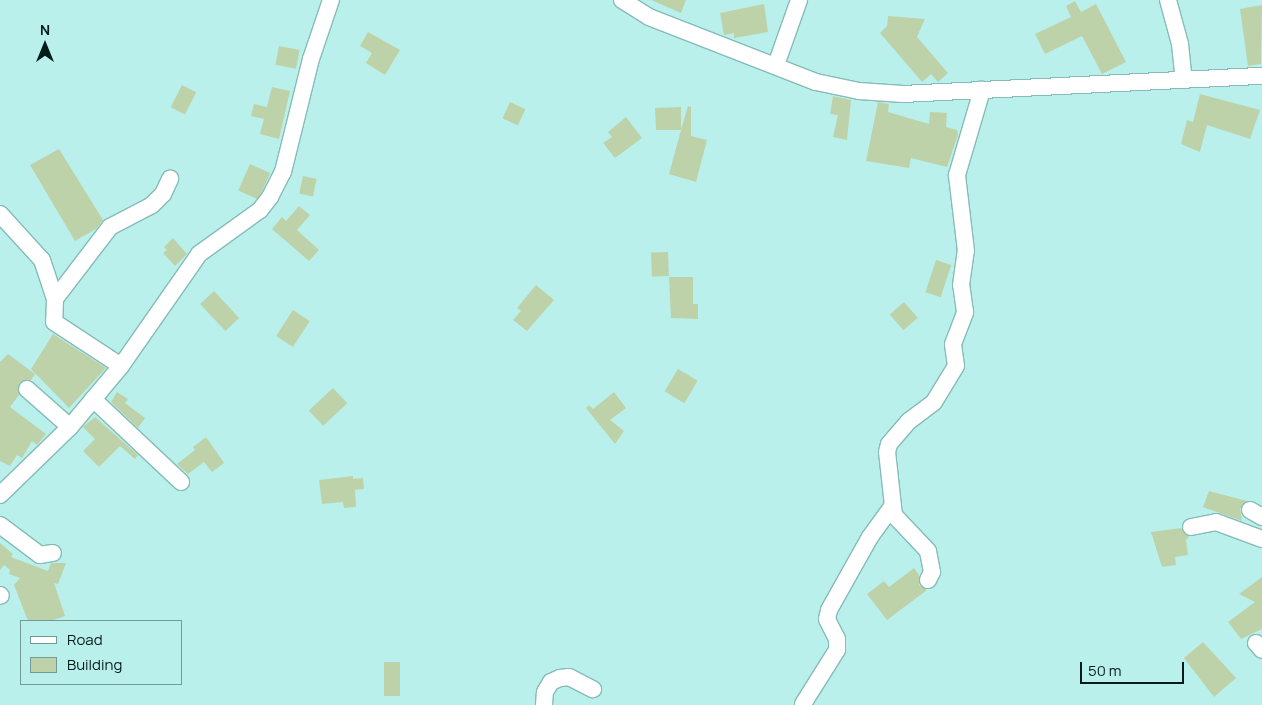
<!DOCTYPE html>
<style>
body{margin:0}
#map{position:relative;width:1262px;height:705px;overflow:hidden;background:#b9f0eb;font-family:Manrope,sans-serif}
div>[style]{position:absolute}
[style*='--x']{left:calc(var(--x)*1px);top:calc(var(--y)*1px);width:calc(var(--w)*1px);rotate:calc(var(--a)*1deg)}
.building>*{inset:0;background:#bed2aa;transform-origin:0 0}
.roads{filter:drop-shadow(1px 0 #85bcb7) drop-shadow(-1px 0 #85bcb7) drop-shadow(0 1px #85bcb7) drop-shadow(0 -1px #85bcb7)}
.minor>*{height:16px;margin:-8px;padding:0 8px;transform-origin:8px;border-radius:8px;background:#fff}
span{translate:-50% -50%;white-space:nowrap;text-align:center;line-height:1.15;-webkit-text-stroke:4px #b9f0eb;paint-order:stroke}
.legend{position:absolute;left:20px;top:620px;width:162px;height:65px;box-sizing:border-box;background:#b9f0eb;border:1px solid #719b97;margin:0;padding:6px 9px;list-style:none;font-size:15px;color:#051b19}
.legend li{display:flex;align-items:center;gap:10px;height:25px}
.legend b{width:25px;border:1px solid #719b97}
.north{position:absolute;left:20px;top:20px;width:50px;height:50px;-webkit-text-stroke:4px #b9f0eb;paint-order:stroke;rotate:0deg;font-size:14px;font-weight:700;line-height:20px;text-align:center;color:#051b19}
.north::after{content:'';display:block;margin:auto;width:18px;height:22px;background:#051b19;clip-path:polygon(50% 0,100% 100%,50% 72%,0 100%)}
.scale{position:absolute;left:1080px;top:662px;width:104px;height:22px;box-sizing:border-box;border:2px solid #051b19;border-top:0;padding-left:6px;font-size:15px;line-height:18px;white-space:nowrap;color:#051b19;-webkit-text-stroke:4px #b9f0eb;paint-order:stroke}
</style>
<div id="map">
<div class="building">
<div style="clip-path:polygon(651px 0,686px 0,681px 13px)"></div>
<div style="clip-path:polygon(1075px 1px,1081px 12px,1096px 4px,1126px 62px,1102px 74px,1082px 36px,1045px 54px,1035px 34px,1071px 17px,1066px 6px)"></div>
<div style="clip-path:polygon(764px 4px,768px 32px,734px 38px,734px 33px,724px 35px,720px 13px)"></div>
<div style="clip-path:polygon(1262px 5px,1261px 64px,1248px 66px,1240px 9px)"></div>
<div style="clip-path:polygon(888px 16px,925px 19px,917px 37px,948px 73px,938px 82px,931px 74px,922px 82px,880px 33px,887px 26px)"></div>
<div style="clip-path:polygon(368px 32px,400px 50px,385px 75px,366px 63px,372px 53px,360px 46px)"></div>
<div style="left:279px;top:46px;width:21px;height:19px;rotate:11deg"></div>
<div style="left:182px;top:85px;width:16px;height:25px;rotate:27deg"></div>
<div style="clip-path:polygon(272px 87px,290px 91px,279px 139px,260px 134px,264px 119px,251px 116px,254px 104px,267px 107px)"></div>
<div style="clip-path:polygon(1200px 94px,1260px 110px,1250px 139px,1207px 125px,1200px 152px,1181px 144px,1187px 120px,1193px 122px)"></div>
<div style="clip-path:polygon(833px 96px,851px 100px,847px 140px,833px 137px,838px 115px,830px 114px)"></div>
<div style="left:510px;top:102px;width:17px;height:18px;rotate:25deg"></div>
<div style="clip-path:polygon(878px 102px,889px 104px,888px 112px,929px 124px,930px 112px,947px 113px,946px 127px,957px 130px,958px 135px,947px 167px,911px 158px,909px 168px,866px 161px)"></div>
<div style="clip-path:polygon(688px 106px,691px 107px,691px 136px,707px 140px,696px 182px,669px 174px,681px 130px,656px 130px,655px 108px,681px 107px,681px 130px)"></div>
<div style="clip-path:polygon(626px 117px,642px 138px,615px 158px,603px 143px,612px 137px,608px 132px)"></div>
<div style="clip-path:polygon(59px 149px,103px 220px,96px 229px,75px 241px,30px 165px)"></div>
<div style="left:250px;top:164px;width:22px;height:29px;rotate:24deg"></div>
<div style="left:303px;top:176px;width:14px;height:18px;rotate:12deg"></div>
<div style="clip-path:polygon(299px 206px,310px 215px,297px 230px,319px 250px,309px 261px,272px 229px,282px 217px,286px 221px)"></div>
<div style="clip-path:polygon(173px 238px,187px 254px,175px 266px,163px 253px,167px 250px,164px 247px)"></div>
<div style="left:668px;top:252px;width:24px;height:17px;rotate:88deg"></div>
<div style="left:936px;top:260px;width:16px;height:34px;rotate:18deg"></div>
<div style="clip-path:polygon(669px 277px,693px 277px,693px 304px,698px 304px,698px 319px,671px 318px)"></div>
<div style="clip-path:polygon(536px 285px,554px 300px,527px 331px,513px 320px,521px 311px,517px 308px)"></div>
<div style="left:214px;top:291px;width:37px;height:19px;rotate:47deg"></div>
<div style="left:904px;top:302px;width:21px;height:19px;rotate:49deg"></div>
<div style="left:293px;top:310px;width:20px;height:31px;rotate:33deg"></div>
<div style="clip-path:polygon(53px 334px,106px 368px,69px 408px,31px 369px)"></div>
<div style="clip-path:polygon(8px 354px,35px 374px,31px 380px,19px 383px,19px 395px,10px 407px,46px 434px,37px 445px,32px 441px,22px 458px,17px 455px,10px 466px,0 461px,0 362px)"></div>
<div style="left:678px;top:369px;width:23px;height:26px;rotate:31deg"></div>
<div style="left:333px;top:388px;width:21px;height:33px;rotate:47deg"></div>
<div style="clip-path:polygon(117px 392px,128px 399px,125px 403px,145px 418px,138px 428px,111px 402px)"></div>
<div style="clip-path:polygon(614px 392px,626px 408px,610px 420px,624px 431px,615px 444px,586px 408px,589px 405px,593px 409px)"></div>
<div style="clip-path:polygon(95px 417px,138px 455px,135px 459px,120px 446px,99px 467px,83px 451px,95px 439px,83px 427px)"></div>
<div style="clip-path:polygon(206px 437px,224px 463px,212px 472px,204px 462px,188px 474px,177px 464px,195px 450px,193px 447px)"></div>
<div style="clip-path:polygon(353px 476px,353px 479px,363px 478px,364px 489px,355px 490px,356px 507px,344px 508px,343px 502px,322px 504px,319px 480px)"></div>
<div style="clip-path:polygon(1209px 491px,1247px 501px,1240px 509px,1242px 521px,1203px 507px)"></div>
<div style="clip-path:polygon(1181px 528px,1189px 537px,1186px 540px,1188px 555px,1175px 557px,1176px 565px,1162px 567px,1151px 532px)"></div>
<div style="clip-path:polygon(0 543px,13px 554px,11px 557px,48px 571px,51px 563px,66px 563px,58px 584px,54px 583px,65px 616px,51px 621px,28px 621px,14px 585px,20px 578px,9px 574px,10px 570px,4px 565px,0 570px)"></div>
<div style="clip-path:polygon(914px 568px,919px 575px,919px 585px,927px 590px,887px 620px,867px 594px,884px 581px,889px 587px)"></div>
<div style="clip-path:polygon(1262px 577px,1262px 629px,1241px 639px,1228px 622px,1255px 602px,1239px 594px)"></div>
<div style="clip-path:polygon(1203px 642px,1236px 678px,1214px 697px,1184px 658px)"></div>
<div style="left:384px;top:662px;width:16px;height:34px"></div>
</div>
<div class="roads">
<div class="minor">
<div style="--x:622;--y:0;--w:32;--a:32"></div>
<div style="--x:649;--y:17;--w:179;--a:21.3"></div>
<div style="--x:816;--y:82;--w:44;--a:11.8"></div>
<div style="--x:859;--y:91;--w:44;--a:3.9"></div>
<div style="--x:903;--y:94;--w:359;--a:-2.9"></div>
<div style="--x:1168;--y:0;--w:46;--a:74.7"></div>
<div style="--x:1180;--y:44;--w:36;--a:84"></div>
<div style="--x:776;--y:65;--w:69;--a:-70.5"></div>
<div style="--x:0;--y:214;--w:62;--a:47.6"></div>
<div style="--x:42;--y:260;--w:41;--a:71.6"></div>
<div style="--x:55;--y:299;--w:23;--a:92"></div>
<div style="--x:54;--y:322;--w:80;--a:33.3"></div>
<div style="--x:55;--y:299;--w:91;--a:-52.6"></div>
<div style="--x:110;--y:227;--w:47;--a:-27.6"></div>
<div style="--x:152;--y:205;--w:16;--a:-45"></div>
<div style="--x:163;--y:194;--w:17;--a:-65"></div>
<div style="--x:27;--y:389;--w:57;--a:41.5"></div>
<div style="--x:93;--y:399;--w:121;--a:43.3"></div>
<div style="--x:0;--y:495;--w:98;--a:-44.2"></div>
<div style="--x:70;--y:427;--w:80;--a:-50.1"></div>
<div style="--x:121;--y:366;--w:136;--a:-55.1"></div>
<div style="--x:199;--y:254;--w:75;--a:-35.8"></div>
<div style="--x:260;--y:210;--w:16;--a:-52"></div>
<div style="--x:270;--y:197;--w:28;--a:-63"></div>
<div style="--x:283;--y:172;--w:116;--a:-76.1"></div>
<div style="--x:311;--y:59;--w:62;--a:-71.3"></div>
<div style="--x:1250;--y:510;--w:14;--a:30"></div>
<div style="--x:0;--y:525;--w:50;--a:36.9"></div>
<div style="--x:40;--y:555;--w:13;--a:-9"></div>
<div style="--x:1191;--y:527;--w:25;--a:-11"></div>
<div style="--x:1216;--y:522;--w:49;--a:20.3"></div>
<div style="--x:928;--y:580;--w:9;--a:-63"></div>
<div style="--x:932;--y:572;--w:21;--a:-101"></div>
<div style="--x:928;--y:551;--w:50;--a:-133.4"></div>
<div style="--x:894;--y:515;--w:63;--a:-96.3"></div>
<div style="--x:887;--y:452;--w:8;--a:-76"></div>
<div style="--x:889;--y:444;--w:30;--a:-49"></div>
<div style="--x:909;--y:421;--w:31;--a:-37"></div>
<div style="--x:934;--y:402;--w:42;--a:-58.6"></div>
<div style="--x:956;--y:366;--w:22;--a:-98"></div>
<div style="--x:953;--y:344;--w:34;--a:-69"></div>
<div style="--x:965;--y:312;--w:27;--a:-98"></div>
<div style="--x:961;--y:285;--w:34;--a:-82"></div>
<div style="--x:966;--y:251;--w:77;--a:-96.8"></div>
<div style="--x:957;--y:175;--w:89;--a:-73.6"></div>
<div style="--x:0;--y:595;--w:1;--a:45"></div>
<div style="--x:1256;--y:643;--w:9;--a:49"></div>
<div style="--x:803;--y:704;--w:64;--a:-57.8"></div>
<div style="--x:837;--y:650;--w:11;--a:-90"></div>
<div style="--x:837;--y:639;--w:22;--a:-117"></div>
<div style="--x:827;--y:619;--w:9;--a:-77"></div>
<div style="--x:829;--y:610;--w:84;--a:-60.7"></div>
<div style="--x:870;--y:537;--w:37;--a:-54"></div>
<div style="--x:544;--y:705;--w:13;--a:-86"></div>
<div style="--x:545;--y:692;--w:12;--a:-59"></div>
<div style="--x:551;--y:682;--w:10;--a:-24"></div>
<div style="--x:560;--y:678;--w:9;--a:-6"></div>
<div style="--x:569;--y:677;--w:27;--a:27"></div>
</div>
</div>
<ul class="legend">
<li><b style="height:6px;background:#fff"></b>Road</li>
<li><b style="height:14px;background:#bed2aa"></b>Building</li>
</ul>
<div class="north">N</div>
<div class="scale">50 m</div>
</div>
